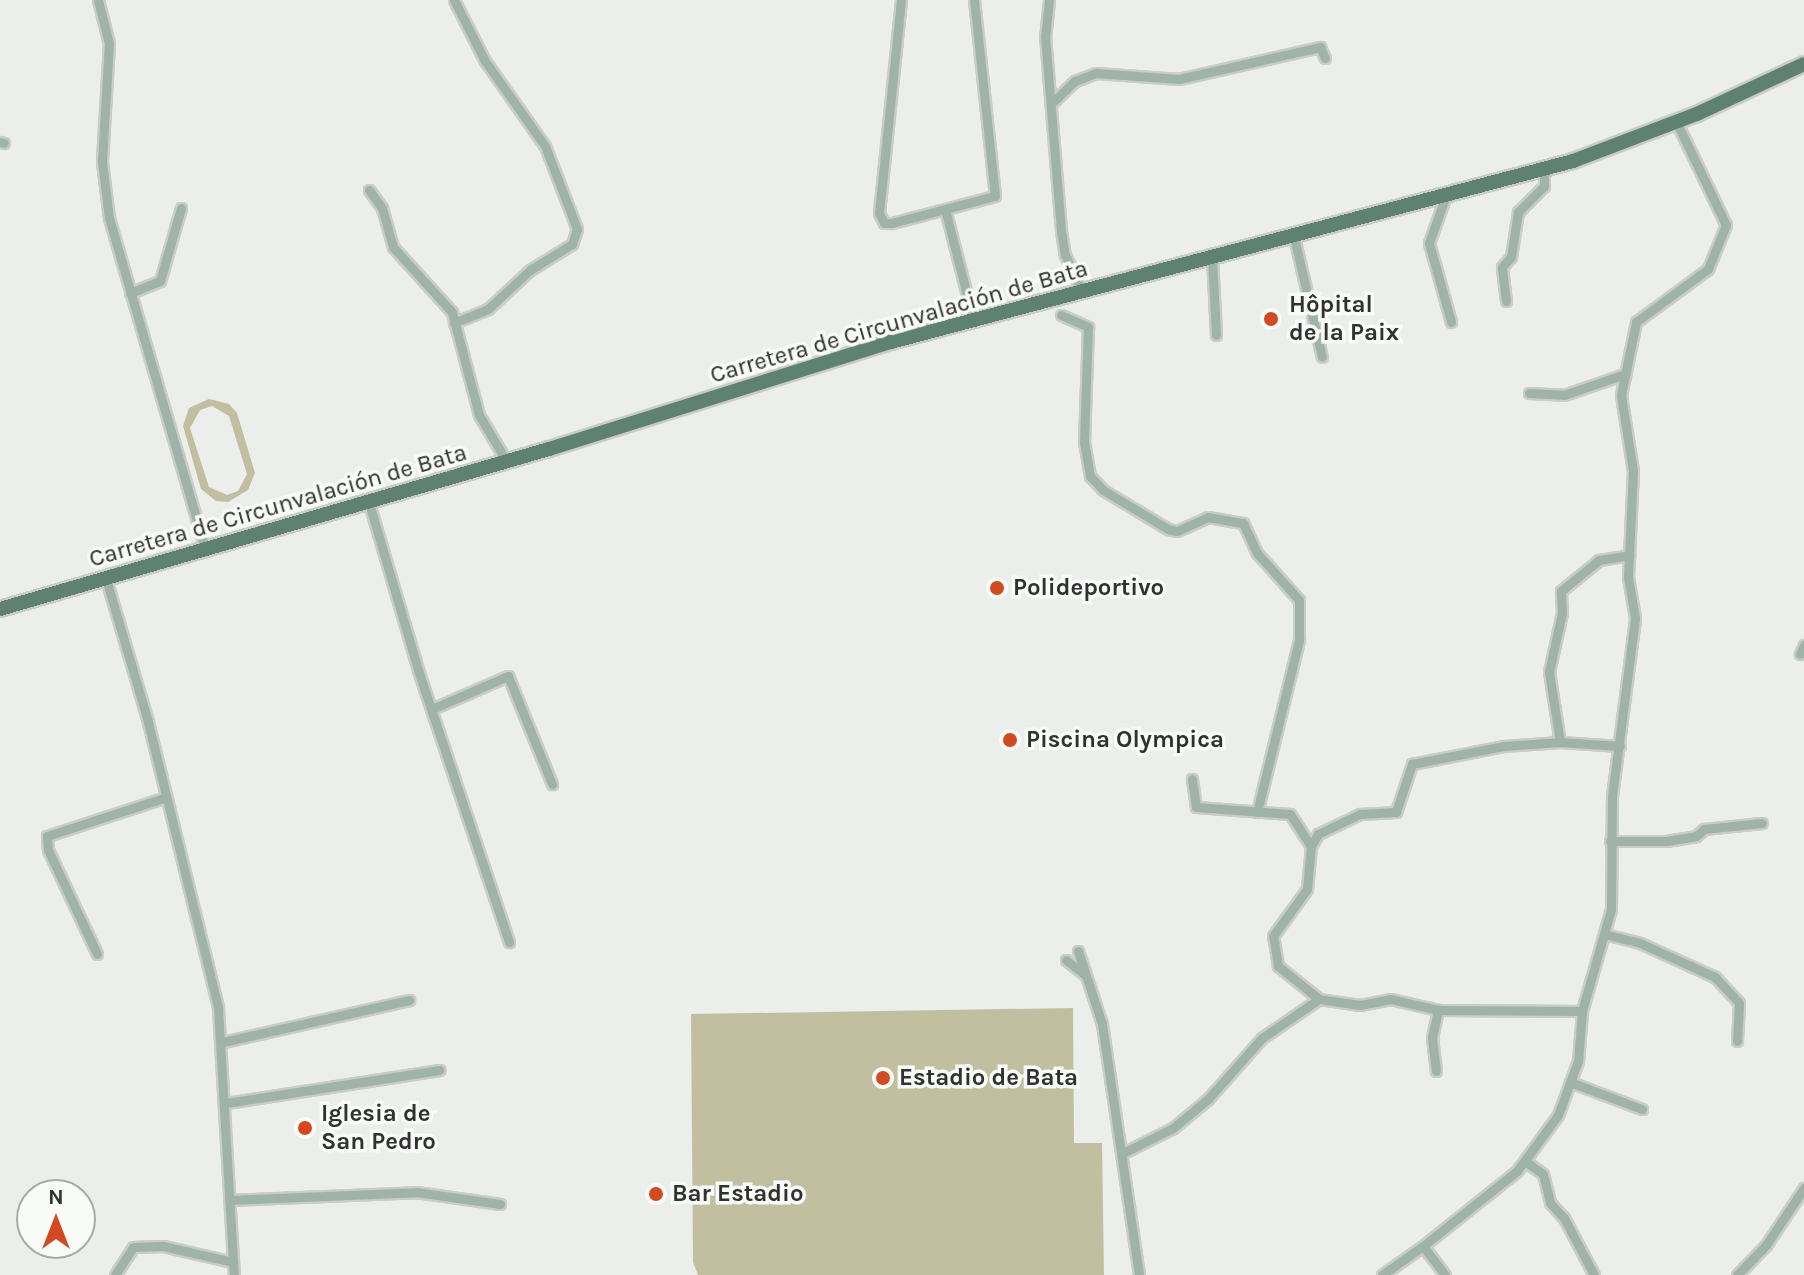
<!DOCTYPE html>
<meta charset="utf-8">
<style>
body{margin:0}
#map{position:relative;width:1804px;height:1275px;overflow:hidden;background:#ebeeeb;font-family:Karla,sans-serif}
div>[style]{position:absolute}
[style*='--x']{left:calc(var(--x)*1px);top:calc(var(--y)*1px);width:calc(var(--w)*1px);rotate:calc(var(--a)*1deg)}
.green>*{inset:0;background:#c2bfa1}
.roads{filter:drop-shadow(2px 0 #c9ccc9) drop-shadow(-2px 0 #c9ccc9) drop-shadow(0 2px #c9ccc9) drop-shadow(0 -2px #c9ccc9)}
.street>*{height:9px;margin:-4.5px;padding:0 4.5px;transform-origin:4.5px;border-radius:4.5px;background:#9fb3ab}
.primary>*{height:14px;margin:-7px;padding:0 7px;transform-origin:7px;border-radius:7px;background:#5e8173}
.dots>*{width:22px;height:22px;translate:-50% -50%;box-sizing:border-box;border:4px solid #f8fbf8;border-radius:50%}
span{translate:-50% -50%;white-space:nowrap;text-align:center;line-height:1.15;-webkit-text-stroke:7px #f8fbf8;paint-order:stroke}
.poi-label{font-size:24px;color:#303130;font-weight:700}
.left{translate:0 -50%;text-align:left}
.street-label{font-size:24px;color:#303130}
.north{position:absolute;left:16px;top:1179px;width:80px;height:80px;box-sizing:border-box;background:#f8fbf8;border:2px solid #a8aaa8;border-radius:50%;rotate:0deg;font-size:22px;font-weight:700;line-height:32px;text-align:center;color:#303130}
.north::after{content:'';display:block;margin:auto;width:28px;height:36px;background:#d34a21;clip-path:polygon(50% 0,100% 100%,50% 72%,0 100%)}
</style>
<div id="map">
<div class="green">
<div style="clip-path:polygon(evenodd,209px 399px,229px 404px,237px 413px,255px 473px,248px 490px,228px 502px,216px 501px,201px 489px,183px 426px,189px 408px,209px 399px,212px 406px,229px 416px,247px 474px,238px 491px,227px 495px,209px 487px,190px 428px,200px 410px,212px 406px)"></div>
<div style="clip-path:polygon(1073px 1008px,1074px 1143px,1102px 1143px,1104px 1275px,698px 1275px,693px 1262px,691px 1014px)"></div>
</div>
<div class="roads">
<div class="street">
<div style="--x:98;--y:0;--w:44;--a:75.7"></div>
<div style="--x:109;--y:43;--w:119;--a:93.4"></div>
<div style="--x:102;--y:162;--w:56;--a:82.9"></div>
<div style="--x:109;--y:218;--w:347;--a:73.8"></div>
<div style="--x:454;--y:0;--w:68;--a:63.1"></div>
<div style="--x:485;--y:61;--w:104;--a:54.8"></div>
<div style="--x:545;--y:146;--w:89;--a:68.9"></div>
<div style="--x:577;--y:229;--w:16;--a:108"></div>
<div style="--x:572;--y:244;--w:49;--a:148.2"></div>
<div style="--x:530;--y:270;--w:57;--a:137.1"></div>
<div style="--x:488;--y:309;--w:37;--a:158"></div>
<div style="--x:901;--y:0;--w:214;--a:95.9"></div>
<div style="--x:879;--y:213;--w:11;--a:63"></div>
<div style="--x:884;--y:223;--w:8;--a:0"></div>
<div style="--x:892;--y:223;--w:106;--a:-14.7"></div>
<div style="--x:995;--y:196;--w:197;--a:-96.1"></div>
<div style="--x:1049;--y:0;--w:36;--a:96"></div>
<div style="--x:1045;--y:36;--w:196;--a:85.3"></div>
<div style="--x:1061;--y:231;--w:24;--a:81"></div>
<div style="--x:1065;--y:255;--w:42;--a:64.7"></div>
<div style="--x:1054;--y:101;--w:29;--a:-44"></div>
<div style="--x:1075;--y:81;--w:22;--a:-21"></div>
<div style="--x:1096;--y:73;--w:83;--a:4.1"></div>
<div style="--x:1179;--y:79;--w:145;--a:-12.8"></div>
<div style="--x:1320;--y:47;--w:12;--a:66"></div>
<div style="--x:0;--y:142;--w:4;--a:14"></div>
<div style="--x:369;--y:190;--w:22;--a:54"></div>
<div style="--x:382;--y:208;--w:41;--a:74.2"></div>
<div style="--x:393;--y:247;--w:88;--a:47.8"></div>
<div style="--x:452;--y:312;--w:106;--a:75.3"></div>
<div style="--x:479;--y:415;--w:55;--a:59.2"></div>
<div style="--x:1445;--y:198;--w:48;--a:109.6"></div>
<div style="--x:1429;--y:243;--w:82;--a:74.4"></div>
<div style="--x:946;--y:213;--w:109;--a:75.7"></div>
<div style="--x:1294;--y:237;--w:123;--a:76.9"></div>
<div style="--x:1212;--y:258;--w:77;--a:87"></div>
<div style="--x:130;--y:293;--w:32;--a:-22"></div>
<div style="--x:160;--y:281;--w:76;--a:-74"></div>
<div style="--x:1506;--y:301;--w:34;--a:-97"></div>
<div style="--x:1502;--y:267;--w:13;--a:-48"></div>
<div style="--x:1511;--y:257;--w:46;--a:-81.2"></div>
<div style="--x:1518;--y:212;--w:37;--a:-45"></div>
<div style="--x:1544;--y:186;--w:16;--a:-90"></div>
<div style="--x:1061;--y:315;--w:30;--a:24"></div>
<div style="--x:1088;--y:327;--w:115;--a:92"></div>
<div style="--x:1084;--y:442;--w:35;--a:80"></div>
<div style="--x:1090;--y:476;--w:19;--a:47"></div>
<div style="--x:1103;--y:490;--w:76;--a:31"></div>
<div style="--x:1168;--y:529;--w:9;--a:13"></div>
<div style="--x:1177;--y:531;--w:34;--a:-24"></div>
<div style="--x:1208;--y:517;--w:36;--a:10"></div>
<div style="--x:1243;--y:523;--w:33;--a:65"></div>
<div style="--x:1257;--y:553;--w:63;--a:48.2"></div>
<div style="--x:1299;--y:600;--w:40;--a:90"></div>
<div style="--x:1299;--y:640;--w:177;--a:103.7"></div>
<div style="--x:1529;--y:393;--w:35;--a:3"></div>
<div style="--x:1564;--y:395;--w:65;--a:-19"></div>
<div style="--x:369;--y:503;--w:174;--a:73.6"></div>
<div style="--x:418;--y:670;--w:287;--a:71.5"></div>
<div style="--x:106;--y:579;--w:149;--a:73.6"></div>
<div style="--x:148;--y:722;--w:294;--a:76.2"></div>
<div style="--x:218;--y:1008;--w:267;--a:86.6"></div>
<div style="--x:1800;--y:654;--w:10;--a:-66"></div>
<div style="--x:432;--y:709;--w:83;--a:-23.5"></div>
<div style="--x:508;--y:676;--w:117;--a:67.8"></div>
<div style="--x:1560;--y:742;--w:71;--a:-98.9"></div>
<div style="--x:1549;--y:672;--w:60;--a:-77.6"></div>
<div style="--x:1562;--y:613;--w:22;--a:-93"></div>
<div style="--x:1561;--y:591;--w:49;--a:-39.2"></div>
<div style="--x:1599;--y:560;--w:31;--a:-9"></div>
<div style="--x:1192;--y:779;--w:28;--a:82"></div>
<div style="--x:1196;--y:807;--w:94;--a:4.3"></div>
<div style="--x:1290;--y:814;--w:38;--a:57"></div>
<div style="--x:1610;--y:841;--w:56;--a:0"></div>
<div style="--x:1666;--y:841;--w:30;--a:-9"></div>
<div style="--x:1696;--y:836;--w:11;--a:-41"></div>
<div style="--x:1704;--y:829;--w:58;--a:-5.9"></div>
<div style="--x:1604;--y:934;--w:37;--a:14"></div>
<div style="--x:1640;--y:943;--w:82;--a:24.4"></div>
<div style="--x:1715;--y:977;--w:35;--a:47"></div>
<div style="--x:1739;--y:1003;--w:38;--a:93"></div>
<div style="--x:1078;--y:951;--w:77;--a:71.8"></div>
<div style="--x:1102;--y:1024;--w:254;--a:81.6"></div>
<div style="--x:97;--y:954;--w:115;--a:-115.2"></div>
<div style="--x:48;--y:850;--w:14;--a:-94"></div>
<div style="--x:47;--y:836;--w:125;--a:-18.1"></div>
<div style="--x:1066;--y:960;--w:24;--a:38"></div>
<div style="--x:1582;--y:1011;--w:144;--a:-179.6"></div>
<div style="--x:1438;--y:1010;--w:48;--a:-166.8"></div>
<div style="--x:1391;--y:999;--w:32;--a:169"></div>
<div style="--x:1360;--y:1005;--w:41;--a:-171.7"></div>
<div style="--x:1319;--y:999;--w:53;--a:-141.2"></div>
<div style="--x:1278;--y:966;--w:30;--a:-99"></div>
<div style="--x:1273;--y:936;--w:58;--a:-54.1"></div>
<div style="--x:1307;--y:889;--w:43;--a:-84.7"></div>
<div style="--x:1311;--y:846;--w:14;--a:-60"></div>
<div style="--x:1318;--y:834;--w:47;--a:-25.5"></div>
<div style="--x:1360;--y:814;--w:36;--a:-3"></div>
<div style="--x:1396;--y:812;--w:51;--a:-71.6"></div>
<div style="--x:1412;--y:764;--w:94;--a:-11.1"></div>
<div style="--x:1504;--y:746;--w:56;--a:-4.1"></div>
<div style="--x:1560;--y:742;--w:60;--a:3.8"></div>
<div style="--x:223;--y:1042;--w:191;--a:-12.7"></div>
<div style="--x:1436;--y:1071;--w:33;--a:-97"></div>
<div style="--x:1432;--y:1038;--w:29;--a:-78"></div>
<div style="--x:1570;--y:1082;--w:77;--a:20.6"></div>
<div style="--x:226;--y:1103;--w:216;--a:-8.8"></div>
<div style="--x:1123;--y:1153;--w:56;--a:-26.6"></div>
<div style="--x:1173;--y:1128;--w:45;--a:-39.6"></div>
<div style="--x:1208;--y:1099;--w:81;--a:-48.5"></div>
<div style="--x:1262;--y:1038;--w:69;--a:-34.4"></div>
<div style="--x:1525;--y:1161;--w:22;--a:36"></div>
<div style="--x:1543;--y:1174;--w:30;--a:76"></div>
<div style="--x:1550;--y:1203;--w:21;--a:47"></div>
<div style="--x:1564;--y:1218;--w:64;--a:62.2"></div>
<div style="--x:229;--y:1200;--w:187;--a:-2.4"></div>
<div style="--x:416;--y:1192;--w:85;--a:8.1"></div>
<div style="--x:115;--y:1275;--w:33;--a:-57"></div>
<div style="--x:133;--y:1247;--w:30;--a:-2"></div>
<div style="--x:163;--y:1246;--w:72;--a:12.9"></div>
<div style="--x:1382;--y:1275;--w:50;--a:-35.3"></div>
<div style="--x:1445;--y:1275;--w:36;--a:-127"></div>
<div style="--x:1423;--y:1246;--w:120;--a:-38.6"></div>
<div style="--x:1517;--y:1171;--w:69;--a:-53.8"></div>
<div style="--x:1558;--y:1115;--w:58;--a:-69.7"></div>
<div style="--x:1578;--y:1061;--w:50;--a:-85.4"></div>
<div style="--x:1582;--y:1011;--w:106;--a:-74.1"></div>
<div style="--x:1611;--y:909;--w:113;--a:-89.5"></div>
<div style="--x:1612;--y:796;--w:179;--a:-82.6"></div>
<div style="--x:1635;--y:618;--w:42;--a:-99.7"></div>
<div style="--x:1628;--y:577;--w:106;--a:-87.3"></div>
<div style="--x:1633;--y:471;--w:77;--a:-99"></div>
<div style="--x:1621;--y:395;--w:75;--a:-78.4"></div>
<div style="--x:1636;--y:322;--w:89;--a:-36.4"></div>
<div style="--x:1708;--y:269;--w:48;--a:-67.8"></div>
<div style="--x:1726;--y:225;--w:113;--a:-115.7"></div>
<div style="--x:1737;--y:1275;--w:42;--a:-46"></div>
<div style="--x:1766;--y:1245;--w:69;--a:-56.3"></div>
</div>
<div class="primary">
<div style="--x:0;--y:609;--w:572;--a:-16.25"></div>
<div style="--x:549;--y:449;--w:358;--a:-17.4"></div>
<div style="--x:891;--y:342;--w:706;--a:-14.86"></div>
<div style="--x:1573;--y:161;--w:133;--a:-20.8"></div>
<div style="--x:1697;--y:114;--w:118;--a:-25"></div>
</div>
</div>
<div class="dots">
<div style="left:1271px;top:319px;background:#d34a21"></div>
<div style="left:997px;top:588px;background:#d34a21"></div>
<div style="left:1010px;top:740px;background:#d34a21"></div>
<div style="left:883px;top:1078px;background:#d34a21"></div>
<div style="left:305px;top:1128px;background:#d34a21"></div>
<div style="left:656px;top:1194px;background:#d34a21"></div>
</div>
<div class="poi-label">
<span class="left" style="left:1289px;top:319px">Hôpital<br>de la Paix</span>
<span class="left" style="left:1013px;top:588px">Polideportivo</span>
<span class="left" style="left:1026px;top:740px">Piscina Olympica</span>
<span class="left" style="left:899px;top:1078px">Estadio de Bata</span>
<span class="left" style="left:321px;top:1128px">Iglesia de<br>San Pedro</span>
<span class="left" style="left:672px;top:1194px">Bar Estadio</span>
</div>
<div class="street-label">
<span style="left:899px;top:322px;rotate:-16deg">Carretera de Circunvalación de Bata</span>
<span style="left:278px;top:506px;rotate:-16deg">Carretera de Circunvalación de Bata</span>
</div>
<div class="north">N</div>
</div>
